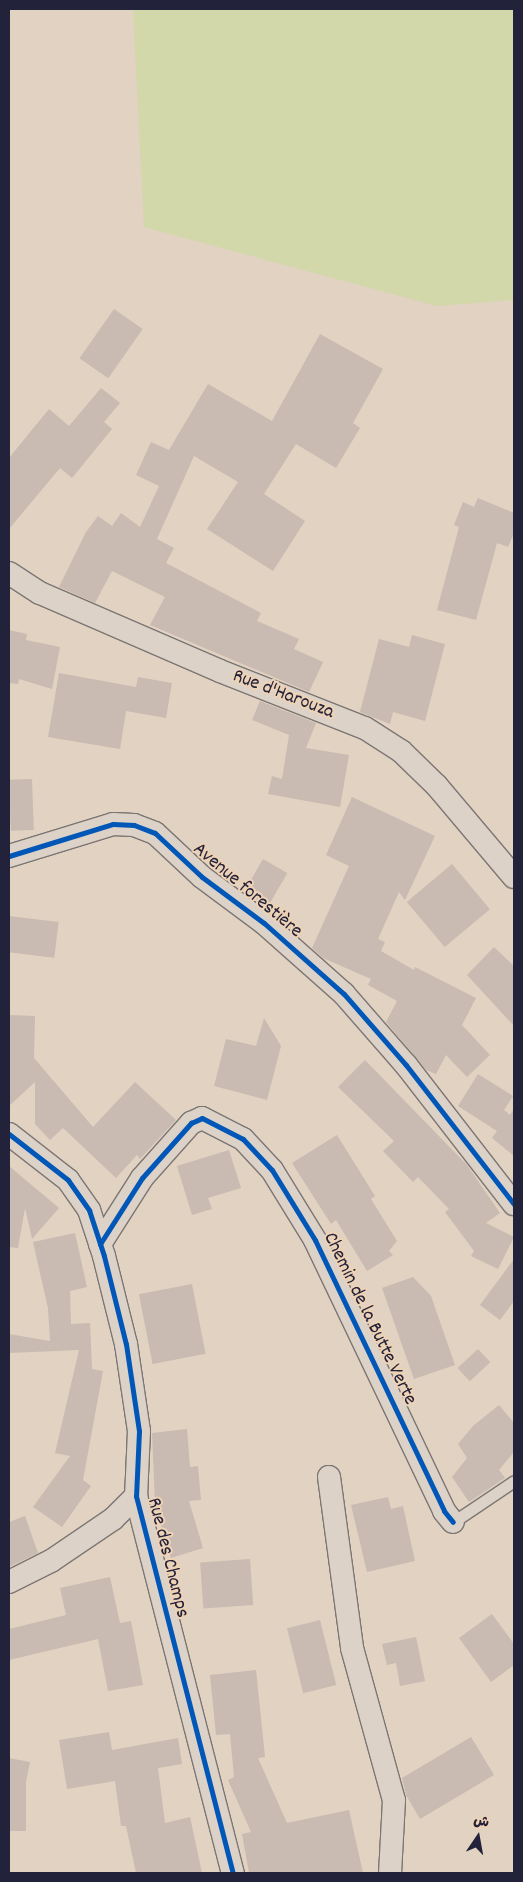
<!DOCTYPE html>
<meta charset="utf-8">
<style>
body{margin:0}
#map{position:relative;width:523px;height:1882px;overflow:hidden;background:#e1d2c2;font-family:Dekko,"Playpen Sans Arabic",sans-serif}
div>[style]{position:absolute}
[style*='--x']{left:calc(var(--x)*1px);top:calc(var(--y)*1px);width:calc(var(--w)*1px);rotate:calc(var(--a)*1deg)}
.green>*{inset:0;background:#d2d8a9}
.building>*{inset:0;background:#c9bab2;transform-origin:0 0}
.roads{filter:drop-shadow(1px 0 #7c7673) drop-shadow(-1px 0 #7c7673) drop-shadow(0 1px #7c7673) drop-shadow(0 -1px #7c7673)}
.lane>*{height:11px;margin:-5.5px;padding:0 5.5px;transform-origin:5.5px;border-radius:5.5px;background:#dcd2c7}
.street>*{height:22px;margin:-11px;padding:0 11px;transform-origin:11px;border-radius:11px;background:#dcd2c7}
.cycleway>*{height:5px;margin:-2.5px;padding:0 2.5px;transform-origin:2.5px;border-radius:2.5px;background:#0057b8}
span{translate:-50% -50%;white-space:nowrap;text-align:center;line-height:1.15;-webkit-text-stroke:4px #eed2b5;paint-order:stroke}
.street-label{font-size:20px;color:#22223b}
.frame{position:absolute;inset:0;border:10px solid #22223b;pointer-events:none}
.north{position:absolute;left:453px;top:1812px;width:50px;height:50px;-webkit-text-stroke:4px #eed2b5;paint-order:stroke;rotate:12deg;font-size:14px;font-weight:700;line-height:20px;text-align:center;color:#22223b}
.north::after{content:'';display:block;margin:auto;width:18px;height:22px;background:#22223b;clip-path:polygon(50% 0,100% 100%,50% 72%,0 100%)}
</style>
<div id="map">
<div class="green">
<div style="clip-path:polygon(133px 9px,514px 9px,514px 300px,437px 306px,144px 227px)"></div>
</div>
<div class="building">
<div style="left:114px;top:309px;width:35px;height:60px;rotate:35deg"></div>
<div style="clip-path:polygon(320px 334px,383px 369px,353px 423px,360px 428px,336px 468px,296px 444px,264px 494px,305px 521px,273px 571px,207px 529px,238px 482px,194px 456px,157px 539px,174px 548px,166px 563px,261px 613px,257px 621px,299px 639px,294px 649px,323px 662px,309px 692px,150px 625px,165px 597px,112px 571px,95px 603px,59px 587px,86px 532px,98px 516px,112px 526px,121px 513px,140px 527px,159px 486px,136px 475px,151px 442px,169px 450px,208px 384px,272px 421px)"></div>
<div style="clip-path:polygon(101px 388px,120px 403px,104px 422px,112px 429px,72px 478px,60px 468px,9px 529px,9px 458px,49px 409px,69px 426px)"></div>
<div style="clip-path:polygon(478px 498px,514px 513px,514px 533px,508px 547px,497px 543px,476px 620px,437px 610px,459px 527px,454px 525px,463px 502px,474px 507px)"></div>
<div style="clip-path:polygon(9px 630px,27px 634px,26px 640px,60px 647px,52px 689px,19px 679px,18px 684px,9px 683px)"></div>
<div style="clip-path:polygon(412px 635px,445px 644px,425px 721px,393px 712px,390px 724px,360px 712px,379px 639px,409px 647px)"></div>
<div style="clip-path:polygon(59px 673px,136px 687px,138px 677px,172px 683px,166px 718px,126px 711px,120px 749px,48px 737px)"></div>
<div style="clip-path:polygon(260px 701px,316px 723px,306px 748px,349px 755px,340px 807px,268px 794px,272px 776px,282px 779px,289px 735px,252px 720px)"></div>
<div style="left:32px;top:779px;width:51px;height:23px;rotate:88deg"></div>
<div style="clip-path:polygon(352px 797px,435px 836px,405px 900px,399px 892px,378px 939px,385px 942px,381px 951px,414px 970px,415px 967px,476px 998px,462px 1025px,490px 1055px,467px 1077px,446px 1055px,436px 1074px,426px 1070px,386px 1022px,397px 1001px,368px 985px,371px 979px,323px 958px,312px 948px,349px 866px,326px 855px)"></div>
<div style="left:263px;top:859px;width:28px;height:38px;rotate:30deg"></div>
<div style="left:452px;top:864px;width:59px;height:59px;rotate:50deg"></div>
<div style="left:9px;top:916px;width:50px;height:36px;rotate:7deg"></div>
<div style="clip-path:polygon(494px 947px,514px 966px,514px 1026px,467px 975px)"></div>
<div style="clip-path:polygon(9px 1015px,35px 1016px,34px 1058px,93px 1127px,135px 1082px,176px 1120px,140px 1159px,137px 1155px,116px 1178px,63px 1128px,50px 1140px,35px 1124px,35px 1082px,9px 1106px)"></div>
<div style="clip-path:polygon(264px 1018px,281px 1046px,267px 1100px,214px 1086px,226px 1039px,256px 1046px)"></div>
<div style="clip-path:polygon(365px 1060px,467px 1165px,500px 1213px,486px 1223px,514px 1237px,498px 1269px,471px 1256px,474px 1251px,445px 1212px,449px 1209px,418px 1177px,413px 1182px,383px 1151px,394px 1141px,338px 1087px)"></div>
<div style="clip-path:polygon(478px 1074px,513px 1096px,504px 1110px,510px 1115px,514px 1109px,514px 1156px,492px 1138px,497px 1131px,458px 1106px)"></div>
<div style="clip-path:polygon(337px 1135px,375px 1196px,371px 1199px,397px 1241px,389px 1251px,393px 1255px,367px 1271px,336px 1220px,331px 1224px,292px 1163px)"></div>
<div style="clip-path:polygon(229px 1150px,241px 1188px,208px 1198px,212px 1209px,192px 1215px,177px 1166px)"></div>
<div style="clip-path:polygon(9px 1166px,59px 1208px,32px 1239px,25px 1208px,18px 1248px,9px 1247px)"></div>
<div style="clip-path:polygon(75px 1233px,87px 1287px,70px 1291px,71px 1324px,90px 1323px,92px 1369px,103px 1371px,83px 1480px,91px 1486px,62px 1527px,33px 1507px,70px 1456px,55px 1453px,79px 1350px,9px 1353px,9px 1334px,50px 1341px,48px 1308px,33px 1242px)"></div>
<div style="clip-path:polygon(514px 1259px,514px 1301px,500px 1320px,480px 1305px)"></div>
<div style="clip-path:polygon(413px 1277px,431px 1296px,455px 1365px,414px 1379px,382px 1288px)"></div>
<div style="left:192px;top:1284px;width:71px;height:54px;rotate:79deg"></div>
<div style="left:478px;top:1349px;width:18px;height:28px;rotate:47deg"></div>
<div style="clip-path:polygon(499px 1405px,514px 1423px,514px 1452px,499px 1470px,505px 1478px,469px 1502px,452px 1477px,467px 1458px,458px 1444px,473px 1426px)"></div>
<div style="clip-path:polygon(187px 1429px,190px 1467px,198px 1466px,201px 1500px,189px 1501px,203px 1548px,171px 1558px,155px 1505px,152px 1433px)"></div>
<div style="clip-path:polygon(388px 1497px,391px 1509px,403px 1506px,415px 1561px,367px 1572px,351px 1505px)"></div>
<div style="clip-path:polygon(25px 1516px,38px 1553px,9px 1567px,9px 1522px)"></div>
<div style="left:250px;top:1559px;width:46px;height:50px;rotate:86deg"></div>
<div style="clip-path:polygon(110px 1577px,120px 1623px,131px 1621px,143px 1685px,108px 1691px,98px 1639px,9px 1660px,9px 1629px,66px 1615px,60px 1588px)"></div>
<div style="clip-path:polygon(492px 1614px,514px 1644px,514px 1665px,491px 1682px,459px 1638px)"></div>
<div style="left:320px;top:1620px;width:67px;height:34px;rotate:76deg"></div>
<div style="clip-path:polygon(416px 1637px,425px 1681px,400px 1686px,396px 1663px,387px 1665px,382px 1644px)"></div>
<div style="clip-path:polygon(256px 1670px,265px 1757px,258px 1758px,287px 1823px,349px 1810px,363px 1873px,249px 1873px,242px 1834px,251px 1832px,228px 1780px,234px 1777px,230px 1734px,216px 1735px,210px 1675px)"></div>
<div style="clip-path:polygon(109px 1732px,112px 1750px,178px 1738px,182px 1764px,158px 1768px,165px 1823px,190px 1817px,202px 1873px,136px 1873px,126px 1826px,121px 1826px,115px 1781px,67px 1789px,59px 1740px)"></div>
<div style="clip-path:polygon(471px 1737px,494px 1775px,420px 1819px,406px 1795px,402px 1778px)"></div>
<div style="clip-path:polygon(9px 1758px,30px 1762px,26px 1782px,26px 1831px,9px 1831px)"></div>
</div>
<div class="roads">
<div class="lane">
<div style="--x:453;--y:1522;--w:73;--a:-33.9"></div>
</div>
<div class="street">
<div style="--x:9;--y:573;--w:37;--a:33"></div>
<div style="--x:40;--y:593;--w:196;--a:23.4"></div>
<div style="--x:220;--y:671;--w:156;--a:21.5"></div>
<div style="--x:365;--y:728;--w:43;--a:32.6"></div>
<div style="--x:401;--y:751;--w:50;--a:44.2"></div>
<div style="--x:437;--y:786;--w:119;--a:49.8"></div>
<div style="--x:9;--y:856;--w:109;--a:-17.1"></div>
<div style="--x:113;--y:824;--w:21;--a:3"></div>
<div style="--x:134;--y:825;--w:22;--a:21"></div>
<div style="--x:155;--y:833;--w:64;--a:43.1"></div>
<div style="--x:202;--y:877;--w:77;--a:36.6"></div>
<div style="--x:264;--y:923;--w:107;--a:41.6"></div>
<div style="--x:344;--y:994;--w:94;--a:48.9"></div>
<div style="--x:406;--y:1065;--w:176;--a:52.2"></div>
<div style="--x:9;--y:1134;--w:75;--a:37.9"></div>
<div style="--x:68;--y:1180;--w:37;--a:55"></div>
<div style="--x:89;--y:1210;--w:48;--a:71.9"></div>
<div style="--x:104;--y:1256;--w:91;--a:76"></div>
<div style="--x:126;--y:1344;--w:88;--a:81.5"></div>
<div style="--x:139;--y:1431;--w:65;--a:92.6"></div>
<div style="--x:136;--y:1496;--w:389;--a:75.6"></div>
<div style="--x:100;--y:1244;--w:78;--a:-57.5"></div>
<div style="--x:142;--y:1178;--w:74;--a:-48.3"></div>
<div style="--x:191;--y:1123;--w:12;--a:-24"></div>
<div style="--x:202;--y:1118;--w:46;--a:27.1"></div>
<div style="--x:243;--y:1139;--w:42;--a:46.9"></div>
<div style="--x:272;--y:1170;--w:82;--a:58.4"></div>
<div style="--x:315;--y:1240;--w:300;--a:64.5"></div>
<div style="--x:444;--y:1511;--w:14;--a:51"></div>
<div style="--x:329;--y:1477;--w:173;--a:82.3"></div>
<div style="--x:352;--y:1648;--w:158;--a:74.6"></div>
<div style="--x:394;--y:1800;--w:73;--a:93.1"></div>
<div style="--x:9;--y:1582;--w:47;--a:-26.6"></div>
<div style="--x:51;--y:1561;--w:75;--a:-34.1"></div>
<div style="--x:113;--y:1519;--w:33;--a:-45"></div>
</div>
</div>
<div class="cycleway">
<div style="--x:9;--y:856;--w:109;--a:-17.1"></div>
<div style="--x:113;--y:824;--w:21;--a:3"></div>
<div style="--x:134;--y:825;--w:22;--a:21"></div>
<div style="--x:155;--y:833;--w:64;--a:43.1"></div>
<div style="--x:202;--y:877;--w:77;--a:36.6"></div>
<div style="--x:264;--y:923;--w:107;--a:41.6"></div>
<div style="--x:344;--y:994;--w:94;--a:48.9"></div>
<div style="--x:406;--y:1065;--w:176;--a:52.2"></div>
<div style="--x:9;--y:1134;--w:75;--a:37.9"></div>
<div style="--x:68;--y:1180;--w:37;--a:55"></div>
<div style="--x:89;--y:1210;--w:48;--a:71.9"></div>
<div style="--x:104;--y:1256;--w:91;--a:76"></div>
<div style="--x:126;--y:1344;--w:88;--a:81.5"></div>
<div style="--x:139;--y:1431;--w:65;--a:92.6"></div>
<div style="--x:136;--y:1496;--w:389;--a:75.6"></div>
<div style="--x:100;--y:1244;--w:78;--a:-57.5"></div>
<div style="--x:142;--y:1178;--w:74;--a:-48.3"></div>
<div style="--x:191;--y:1123;--w:12;--a:-24"></div>
<div style="--x:202;--y:1118;--w:46;--a:27.1"></div>
<div style="--x:243;--y:1139;--w:42;--a:46.9"></div>
<div style="--x:272;--y:1170;--w:82;--a:58.4"></div>
<div style="--x:315;--y:1240;--w:300;--a:64.5"></div>
<div style="--x:444;--y:1511;--w:14;--a:51"></div>
</div>
<div class="street-label">
<span style="left:283px;top:695px;rotate:21deg">Rue d'Harouza</span>
<span style="left:247px;top:891px;rotate:40deg">Avenue forestière</span>
<span style="left:369px;top:1319px;rotate:64deg">Chemin de la Butte Verte</span>
<span style="left:167px;top:1558px;rotate:76deg">Rue des Champs</span>
</div>
<div class="frame"></div>
<div class="north">ش</div>
</div>
